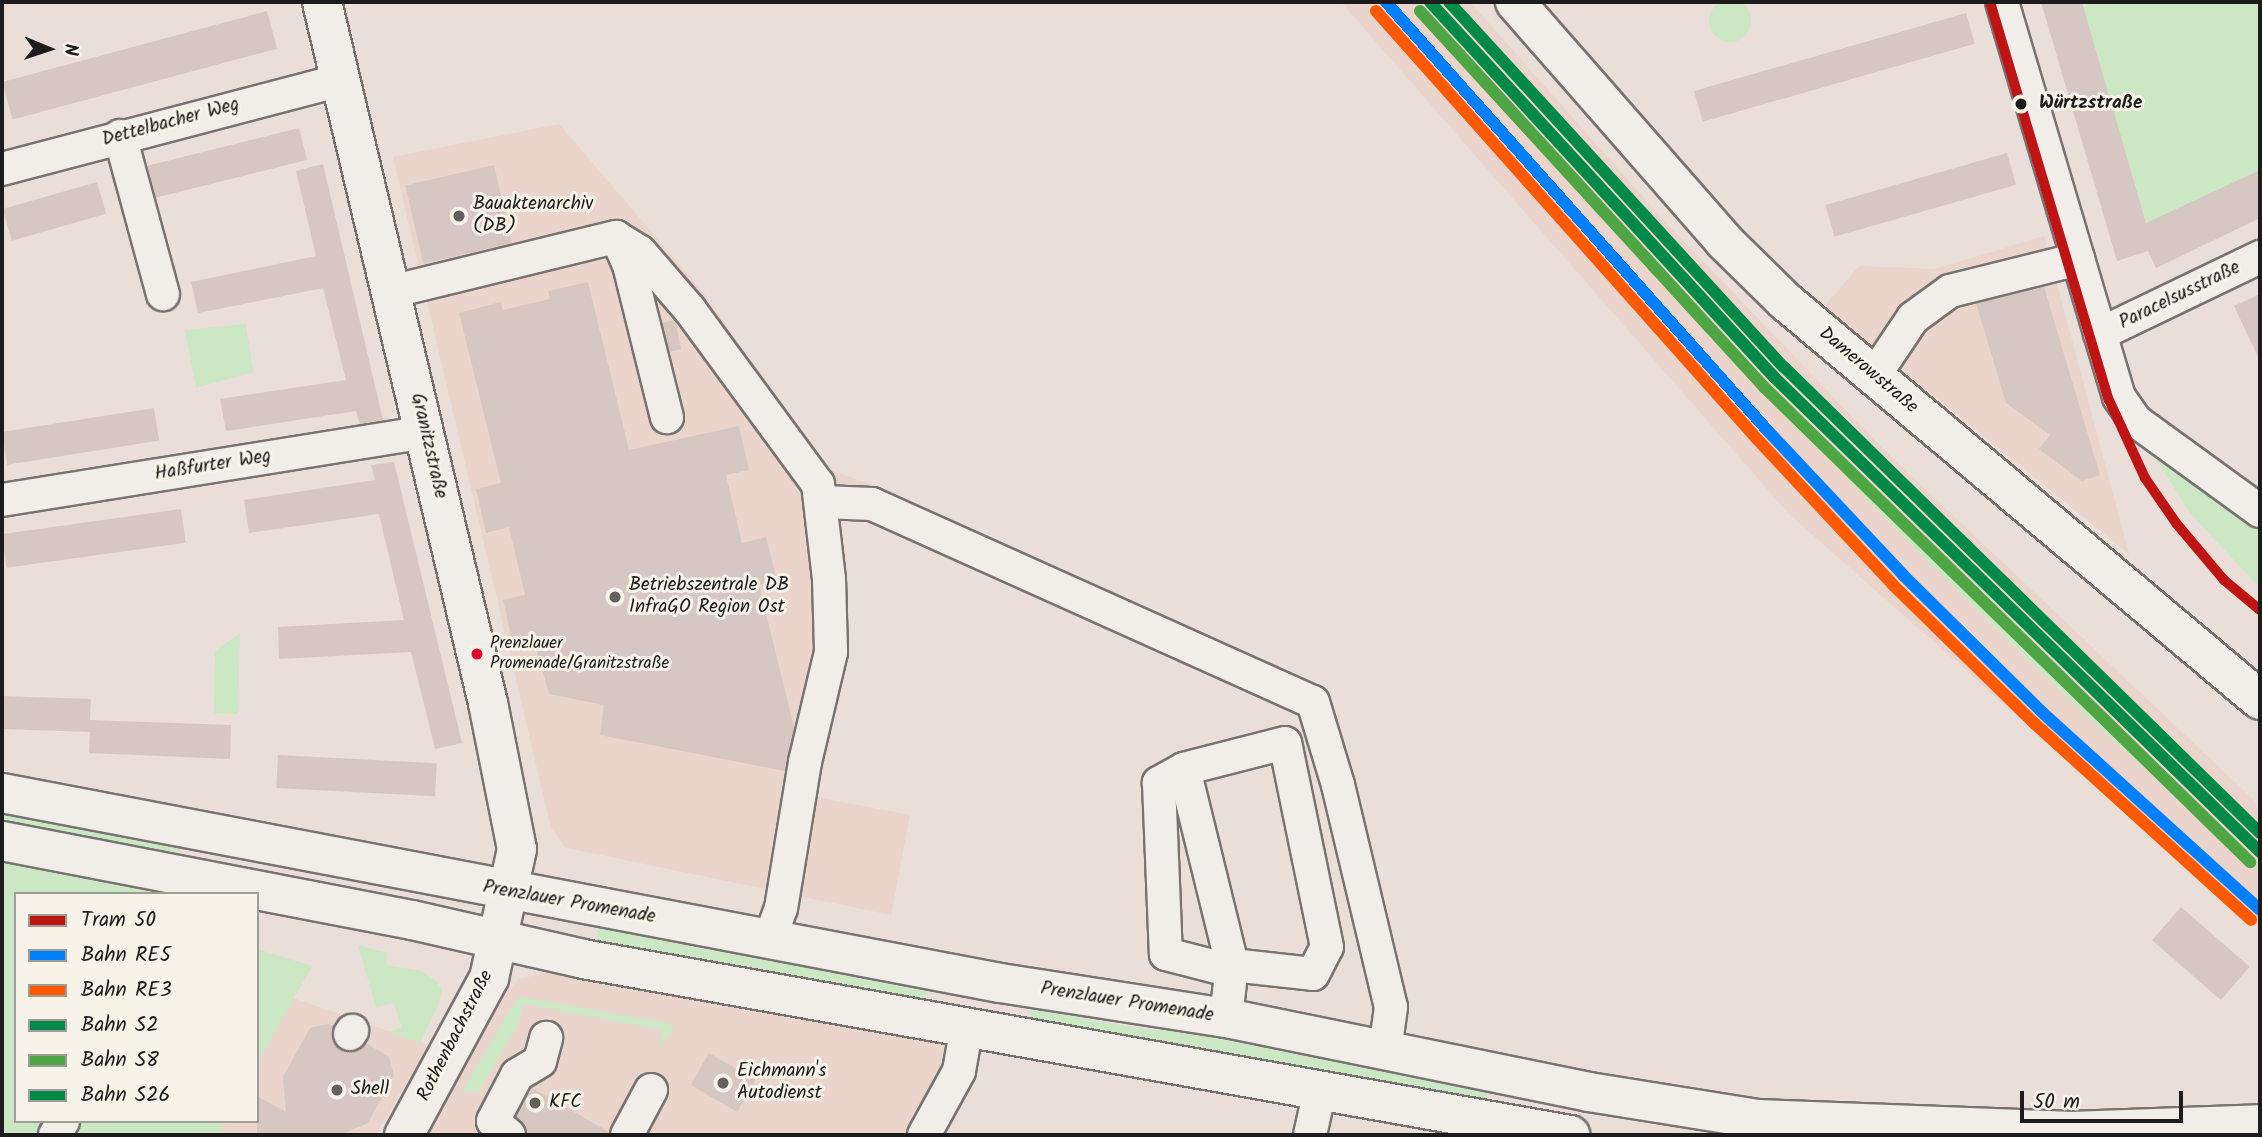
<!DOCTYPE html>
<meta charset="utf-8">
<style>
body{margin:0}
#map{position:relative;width:2262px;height:1137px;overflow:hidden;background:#e9ded8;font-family:Kalam,sans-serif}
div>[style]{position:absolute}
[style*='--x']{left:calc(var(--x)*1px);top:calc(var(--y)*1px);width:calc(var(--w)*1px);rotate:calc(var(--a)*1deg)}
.built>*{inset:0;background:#ead4cb}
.green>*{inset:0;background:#cbe7c4}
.round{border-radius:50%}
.building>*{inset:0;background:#d7c7c3;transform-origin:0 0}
.roads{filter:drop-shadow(2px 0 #787371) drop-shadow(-2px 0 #787371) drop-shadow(0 2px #787371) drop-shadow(0 -2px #787371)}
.minor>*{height:32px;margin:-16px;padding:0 16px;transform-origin:16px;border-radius:16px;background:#f1eeea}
.major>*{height:38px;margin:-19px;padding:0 19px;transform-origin:19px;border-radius:19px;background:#f1eeea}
.rail-1>*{height:12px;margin:-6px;padding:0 6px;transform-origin:6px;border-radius:6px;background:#0080ff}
.rail-2>*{height:12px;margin:-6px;padding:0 6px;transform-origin:6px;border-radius:6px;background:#ff5900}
.rail-3>*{height:12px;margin:-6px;padding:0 6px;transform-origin:6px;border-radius:6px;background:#018a47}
.rail-4>*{height:12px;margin:-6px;padding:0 6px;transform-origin:6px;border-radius:6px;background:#4da543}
.rail-5>*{height:12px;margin:-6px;padding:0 6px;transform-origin:6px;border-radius:6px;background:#018a47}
.tram-1>*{height:10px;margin:-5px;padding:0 5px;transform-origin:5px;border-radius:5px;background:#be1414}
.dots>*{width:19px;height:19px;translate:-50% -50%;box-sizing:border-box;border:4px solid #f7f3e8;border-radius:50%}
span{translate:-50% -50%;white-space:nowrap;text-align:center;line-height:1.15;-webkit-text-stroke:6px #f7f3e8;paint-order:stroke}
.bus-label{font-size:17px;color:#1c1c1c}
.left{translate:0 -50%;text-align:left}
.stop-label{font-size:19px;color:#1c1c1c;font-weight:700}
.street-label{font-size:19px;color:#1c1c1c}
.poi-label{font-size:19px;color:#1c1c1c}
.frame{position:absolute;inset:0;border:4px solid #1c1c1c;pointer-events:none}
.legend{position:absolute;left:14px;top:892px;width:245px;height:231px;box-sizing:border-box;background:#f7f3e8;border:2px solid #9f9d96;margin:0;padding:9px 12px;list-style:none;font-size:21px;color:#1c1c1c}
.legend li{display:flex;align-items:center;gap:14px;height:35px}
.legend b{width:35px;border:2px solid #9f9d96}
.north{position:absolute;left:14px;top:14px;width:70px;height:70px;-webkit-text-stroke:5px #f7f3e8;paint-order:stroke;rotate:92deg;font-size:19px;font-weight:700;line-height:28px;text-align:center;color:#1c1c1c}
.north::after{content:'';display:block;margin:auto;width:24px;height:32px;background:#1c1c1c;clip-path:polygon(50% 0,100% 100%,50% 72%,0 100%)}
.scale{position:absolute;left:2020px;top:1091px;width:163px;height:32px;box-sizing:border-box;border:4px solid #1c1c1c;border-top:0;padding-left:9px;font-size:21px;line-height:24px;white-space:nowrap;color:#1c1c1c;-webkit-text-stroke:5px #f7f3e8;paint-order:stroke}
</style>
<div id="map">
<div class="built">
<div style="clip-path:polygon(1341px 2px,1470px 2px,1669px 226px,1887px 453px,2260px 806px,2260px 930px,1789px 514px)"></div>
<div style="clip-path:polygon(559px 124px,702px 291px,826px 468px,877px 487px,868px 515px,852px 511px,837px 524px,810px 796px,910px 815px,891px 915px,577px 850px,565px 847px,551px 828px,393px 157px)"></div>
<div style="clip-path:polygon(2044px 236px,2068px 325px,2129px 554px,1824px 307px,1859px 266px,1935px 269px)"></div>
<div style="clip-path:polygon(553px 971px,942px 1044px,950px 1047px,948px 1064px,907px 1135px,424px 1135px,505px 994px,519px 979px)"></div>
<div style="clip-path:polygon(293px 998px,428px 1045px,376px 1135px,219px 1135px,226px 1121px,257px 1121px,257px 1064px)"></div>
</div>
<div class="green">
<div class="round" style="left:1709px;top:0;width:42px;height:42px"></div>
<div style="clip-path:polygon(2082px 2px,2260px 2px,2258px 177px,2148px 229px)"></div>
<div style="clip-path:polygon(246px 324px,253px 372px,196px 388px,185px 330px)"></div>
<div style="clip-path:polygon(1770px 387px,2260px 864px,2260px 870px,2086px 716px,1924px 558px,1834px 464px)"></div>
<div style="clip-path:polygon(2149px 448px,2260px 529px,2260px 588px,2191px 514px)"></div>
<div style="clip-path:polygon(240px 633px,238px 714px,214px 713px,215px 651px)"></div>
<div style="clip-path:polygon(2px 804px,181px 840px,179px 852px,103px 848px,2px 831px)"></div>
<div style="clip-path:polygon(2px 861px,167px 894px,16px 894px,16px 1121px,226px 1121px,219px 1135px,2px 1135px)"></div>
<div style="clip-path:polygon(598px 927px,927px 990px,925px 999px,596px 941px)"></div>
<div style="clip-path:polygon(358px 945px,388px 953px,386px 965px,421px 971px,437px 982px,442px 990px,438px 1005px,420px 1043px,389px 1032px,402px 1028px,394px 1003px,376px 1007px)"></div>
<div style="clip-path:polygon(257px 949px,312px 966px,257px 1064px)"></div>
<div style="clip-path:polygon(518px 996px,673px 1024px,673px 1029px,659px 1048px,662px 1030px,524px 1004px,520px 1021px,479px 1092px,466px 1092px,463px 1090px)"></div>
<div style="clip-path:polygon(1032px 1009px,1137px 1028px,1200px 1033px,1487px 1093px,1486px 1099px,1030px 1019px)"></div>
</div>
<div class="building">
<div style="clip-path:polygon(2041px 2px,2082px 2px,2146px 223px,2260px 170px,2260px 218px,2156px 268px,2148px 251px,2117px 261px)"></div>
<div style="left:267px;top:11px;width:39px;height:274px;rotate:75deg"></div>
<div style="left:1966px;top:13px;width:32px;height:283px;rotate:74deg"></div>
<div style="left:299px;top:128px;width:33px;height:156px;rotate:76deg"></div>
<div style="left:2007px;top:153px;width:33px;height:189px;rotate:74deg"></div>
<div style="clip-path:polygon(323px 164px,383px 420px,360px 424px,356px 411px,226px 431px,220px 399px,346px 380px,323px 288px,198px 313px,191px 282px,316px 256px,296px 171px)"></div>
<div style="left:494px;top:165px;width:80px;height:91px;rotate:77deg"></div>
<div style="left:97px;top:182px;width:33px;height:98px;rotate:74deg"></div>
<div style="clip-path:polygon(588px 282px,629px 450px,739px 426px,749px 470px,726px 475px,742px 543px,766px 537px,777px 581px,759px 585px,794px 727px,785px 771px,600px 735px,604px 705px,549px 694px,534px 640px,513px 644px,503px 600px,525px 595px,509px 527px,486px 533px,476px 489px,501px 483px,459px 313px,501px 302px,503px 310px,550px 299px,548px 291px)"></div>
<div style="clip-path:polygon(2044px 287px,2100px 475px,2082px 481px,2039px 449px,2050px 435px,2006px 403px,1976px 303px)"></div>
<div style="clip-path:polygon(2260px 294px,2260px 361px,2234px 306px)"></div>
<div style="left:675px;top:320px;width:30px;height:13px;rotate:78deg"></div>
<div style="left:154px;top:408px;width:33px;height:154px;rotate:81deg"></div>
<div style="clip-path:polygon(394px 462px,462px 743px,435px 749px,411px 652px,279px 659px,278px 627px,404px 620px,379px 514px,249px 533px,244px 500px,375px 480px,371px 465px)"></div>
<div style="left:181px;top:509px;width:34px;height:181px;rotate:82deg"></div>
<div style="clip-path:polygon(2px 696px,91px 699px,90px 720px,231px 725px,230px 759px,89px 753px,90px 732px,2px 729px)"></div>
<div style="left:278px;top:755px;width:159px;height:33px;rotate:3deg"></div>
<div style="left:2181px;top:907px;width:91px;height:44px;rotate:41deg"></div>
<div style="clip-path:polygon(328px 1024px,334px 1026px,333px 1041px,340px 1050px,357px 1051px,366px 1043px,389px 1057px,394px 1075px,368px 1123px,340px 1135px,257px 1135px,257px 1096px,286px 1112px,283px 1077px,310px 1028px)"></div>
<div style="left:709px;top:1053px;width:54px;height:37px;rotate:30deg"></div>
<div style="clip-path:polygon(532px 1088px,609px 1132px,609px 1135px,527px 1135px,516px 1117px)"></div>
</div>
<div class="roads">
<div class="minor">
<div style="--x:2002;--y:2;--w:412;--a:73.5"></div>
<div style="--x:2119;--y:397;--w:29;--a:55"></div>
<div style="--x:2136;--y:421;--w:153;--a:36"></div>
<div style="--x:120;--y:136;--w:164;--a:74.8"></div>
<div style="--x:2;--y:169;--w:350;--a:-14.7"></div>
<div style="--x:617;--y:238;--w:30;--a:66"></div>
<div style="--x:629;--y:265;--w:157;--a:76"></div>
<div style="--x:390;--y:292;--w:233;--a:-13.7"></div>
<div style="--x:616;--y:237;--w:28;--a:32"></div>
<div style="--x:640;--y:252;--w:77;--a:49.2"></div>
<div style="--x:690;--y:310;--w:216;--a:53.7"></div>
<div style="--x:818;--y:484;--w:96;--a:83.4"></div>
<div style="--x:829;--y:579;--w:73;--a:88.4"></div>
<div style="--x:831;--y:652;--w:113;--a:103.3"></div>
<div style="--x:805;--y:762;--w:148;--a:99.3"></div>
<div style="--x:781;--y:908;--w:33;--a:110"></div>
<div style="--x:2100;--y:334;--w:178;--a:-25.7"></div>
<div style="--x:1874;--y:376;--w:70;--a:-56.1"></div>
<div style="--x:1913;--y:318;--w:46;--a:-36.1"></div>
<div style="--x:1950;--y:291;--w:132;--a:-14"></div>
<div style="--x:2;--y:500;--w:428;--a:-9.1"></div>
<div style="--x:823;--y:502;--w:49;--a:2.3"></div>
<div style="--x:872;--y:504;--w:483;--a:24.2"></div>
<div style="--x:1313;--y:702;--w:87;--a:73.2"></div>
<div style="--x:1338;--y:785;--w:228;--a:76.6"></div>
<div style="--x:1391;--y:1007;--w:44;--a:97.8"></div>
<div style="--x:1184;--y:769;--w:202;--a:76.2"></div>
<div style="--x:1232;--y:965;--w:53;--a:96.5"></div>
<div style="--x:1232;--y:965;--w:81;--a:6.3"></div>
<div style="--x:1313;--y:974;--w:30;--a:-63"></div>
<div style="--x:1327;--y:947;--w:208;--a:-101.6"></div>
<div style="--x:1285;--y:743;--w:104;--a:165.6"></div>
<div style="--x:1184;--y:769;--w:29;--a:151"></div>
<div style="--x:1159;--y:783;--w:171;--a:87.7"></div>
<div style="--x:1166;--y:954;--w:68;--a:14.4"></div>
<div style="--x:350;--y:1034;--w:4;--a:-56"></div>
<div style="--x:55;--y:1135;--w:16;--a:-60"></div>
<div style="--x:509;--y:1135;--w:21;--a:-139"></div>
<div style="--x:493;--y:1121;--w:52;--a:-62.4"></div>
<div style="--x:517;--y:1075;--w:27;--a:-31"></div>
<div style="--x:540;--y:1061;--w:24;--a:-75"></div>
<div style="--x:627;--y:1135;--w:51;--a:-61.9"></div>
<div style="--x:924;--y:1135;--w:73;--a:-61.3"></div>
<div style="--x:959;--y:1071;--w:46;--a:-79.9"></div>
<div style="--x:1310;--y:1135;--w:46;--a:-77.5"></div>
</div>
<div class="major">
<div style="--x:322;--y:2;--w:720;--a:76.68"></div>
<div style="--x:488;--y:703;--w:149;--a:78.8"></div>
<div style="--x:517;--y:849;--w:132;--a:102.2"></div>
<div style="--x:489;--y:978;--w:179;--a:118.4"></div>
<div style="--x:1515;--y:2;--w:317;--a:48.8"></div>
<div style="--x:1724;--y:241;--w:86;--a:44.5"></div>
<div style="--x:1785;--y:301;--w:620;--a:40.03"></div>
<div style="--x:2;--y:793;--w:1016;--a:10.78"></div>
<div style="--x:1000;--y:983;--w:229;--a:8.8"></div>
<div style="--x:1226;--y:1018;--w:370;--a:11.5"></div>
<div style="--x:1589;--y:1092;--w:171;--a:9.1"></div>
<div style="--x:1758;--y:1119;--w:315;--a:2.2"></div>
<div style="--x:2073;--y:1131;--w:187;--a:-2.1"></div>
<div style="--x:2;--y:841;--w:418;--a:10.9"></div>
<div style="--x:412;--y:920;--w:175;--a:12.8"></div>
<div style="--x:583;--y:959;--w:1003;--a:10.11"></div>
</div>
</div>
<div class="rail-1">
<div style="--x:1386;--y:2;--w:574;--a:48.32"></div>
<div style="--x:1768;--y:431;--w:197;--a:46.8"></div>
<div style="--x:1903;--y:575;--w:197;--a:44.6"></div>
<div style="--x:2043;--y:713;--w:293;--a:42.2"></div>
</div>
<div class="rail-2">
<div style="--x:1376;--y:11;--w:574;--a:48.32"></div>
<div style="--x:1758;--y:440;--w:198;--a:47"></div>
<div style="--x:1893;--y:585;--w:197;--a:44.4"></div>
<div style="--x:2034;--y:723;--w:293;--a:42.2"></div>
</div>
<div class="rail-3">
<div style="--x:1430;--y:2;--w:509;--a:47.47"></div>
<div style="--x:1774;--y:377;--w:680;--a:44.34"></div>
</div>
<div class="rail-4">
<div style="--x:1420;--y:11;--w:510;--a:47.54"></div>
<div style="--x:1764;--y:387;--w:680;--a:44.34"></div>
</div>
<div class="rail-5">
<div style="--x:1449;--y:2;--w:495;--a:47.5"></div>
<div style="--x:1784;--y:367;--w:666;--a:44.39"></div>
</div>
<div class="tram-1">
<div style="--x:1990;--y:2;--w:415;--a:73.4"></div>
<div style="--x:2109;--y:400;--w:86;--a:65.2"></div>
<div style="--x:2145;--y:478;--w:55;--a:55.4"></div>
<div style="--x:2176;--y:523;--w:75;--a:49.9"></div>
<div style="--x:2224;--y:580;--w:47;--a:39.8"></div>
</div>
<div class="dots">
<div style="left:2021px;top:104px;background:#1c1c1c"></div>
<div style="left:459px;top:216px;background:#64605e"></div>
<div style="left:615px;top:597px;background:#64605e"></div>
<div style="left:477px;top:654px;background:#e4002b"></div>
<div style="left:723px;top:1083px;background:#64605e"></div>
<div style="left:337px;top:1090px;background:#64605e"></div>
<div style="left:535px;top:1103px;background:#64605e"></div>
</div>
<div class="bus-label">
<span class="left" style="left:490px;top:654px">Prenzlauer<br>Promenade/Granitzstraße</span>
</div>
<div class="stop-label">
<span class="left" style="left:2039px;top:104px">Würtzstraße</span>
</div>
<div class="street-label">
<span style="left:171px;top:123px;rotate:-15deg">Dettelbacher Weg</span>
<span style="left:2180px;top:296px;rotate:-26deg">Paracelsusstraße</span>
<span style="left:1868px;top:371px;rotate:40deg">Damerowstraße</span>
<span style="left:428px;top:446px;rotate:77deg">Granitzstraße</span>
<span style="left:213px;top:466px;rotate:-9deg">Haßfurter Weg</span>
<span style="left:569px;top:903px;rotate:10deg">Prenzlauer Promenade</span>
<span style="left:1127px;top:1003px;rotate:9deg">Prenzlauer Promenade</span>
<span style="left:456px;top:1036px;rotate:-63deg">Rothenbachstraße</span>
</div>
<div class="poi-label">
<span class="left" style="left:473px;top:216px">Bauaktenarchiv<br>(DB)</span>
<span class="left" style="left:629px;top:597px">Betriebszentrale DB<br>InfraGO Region Ost</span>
<span class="left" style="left:737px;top:1083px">Eichmann's<br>Autodienst</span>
<span class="left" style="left:351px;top:1090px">Shell</span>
<span class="left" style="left:549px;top:1103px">KFC</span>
</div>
<div class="frame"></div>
<ul class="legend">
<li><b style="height:9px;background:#be1414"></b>Tram 50</li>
<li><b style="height:9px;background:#0080ff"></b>Bahn RE5</li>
<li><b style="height:9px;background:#ff5900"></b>Bahn RE3</li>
<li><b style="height:9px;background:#018a47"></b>Bahn S2</li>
<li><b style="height:9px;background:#4da543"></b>Bahn S8</li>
<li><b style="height:9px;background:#018a47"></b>Bahn S26</li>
</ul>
<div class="north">N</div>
<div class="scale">50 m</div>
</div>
